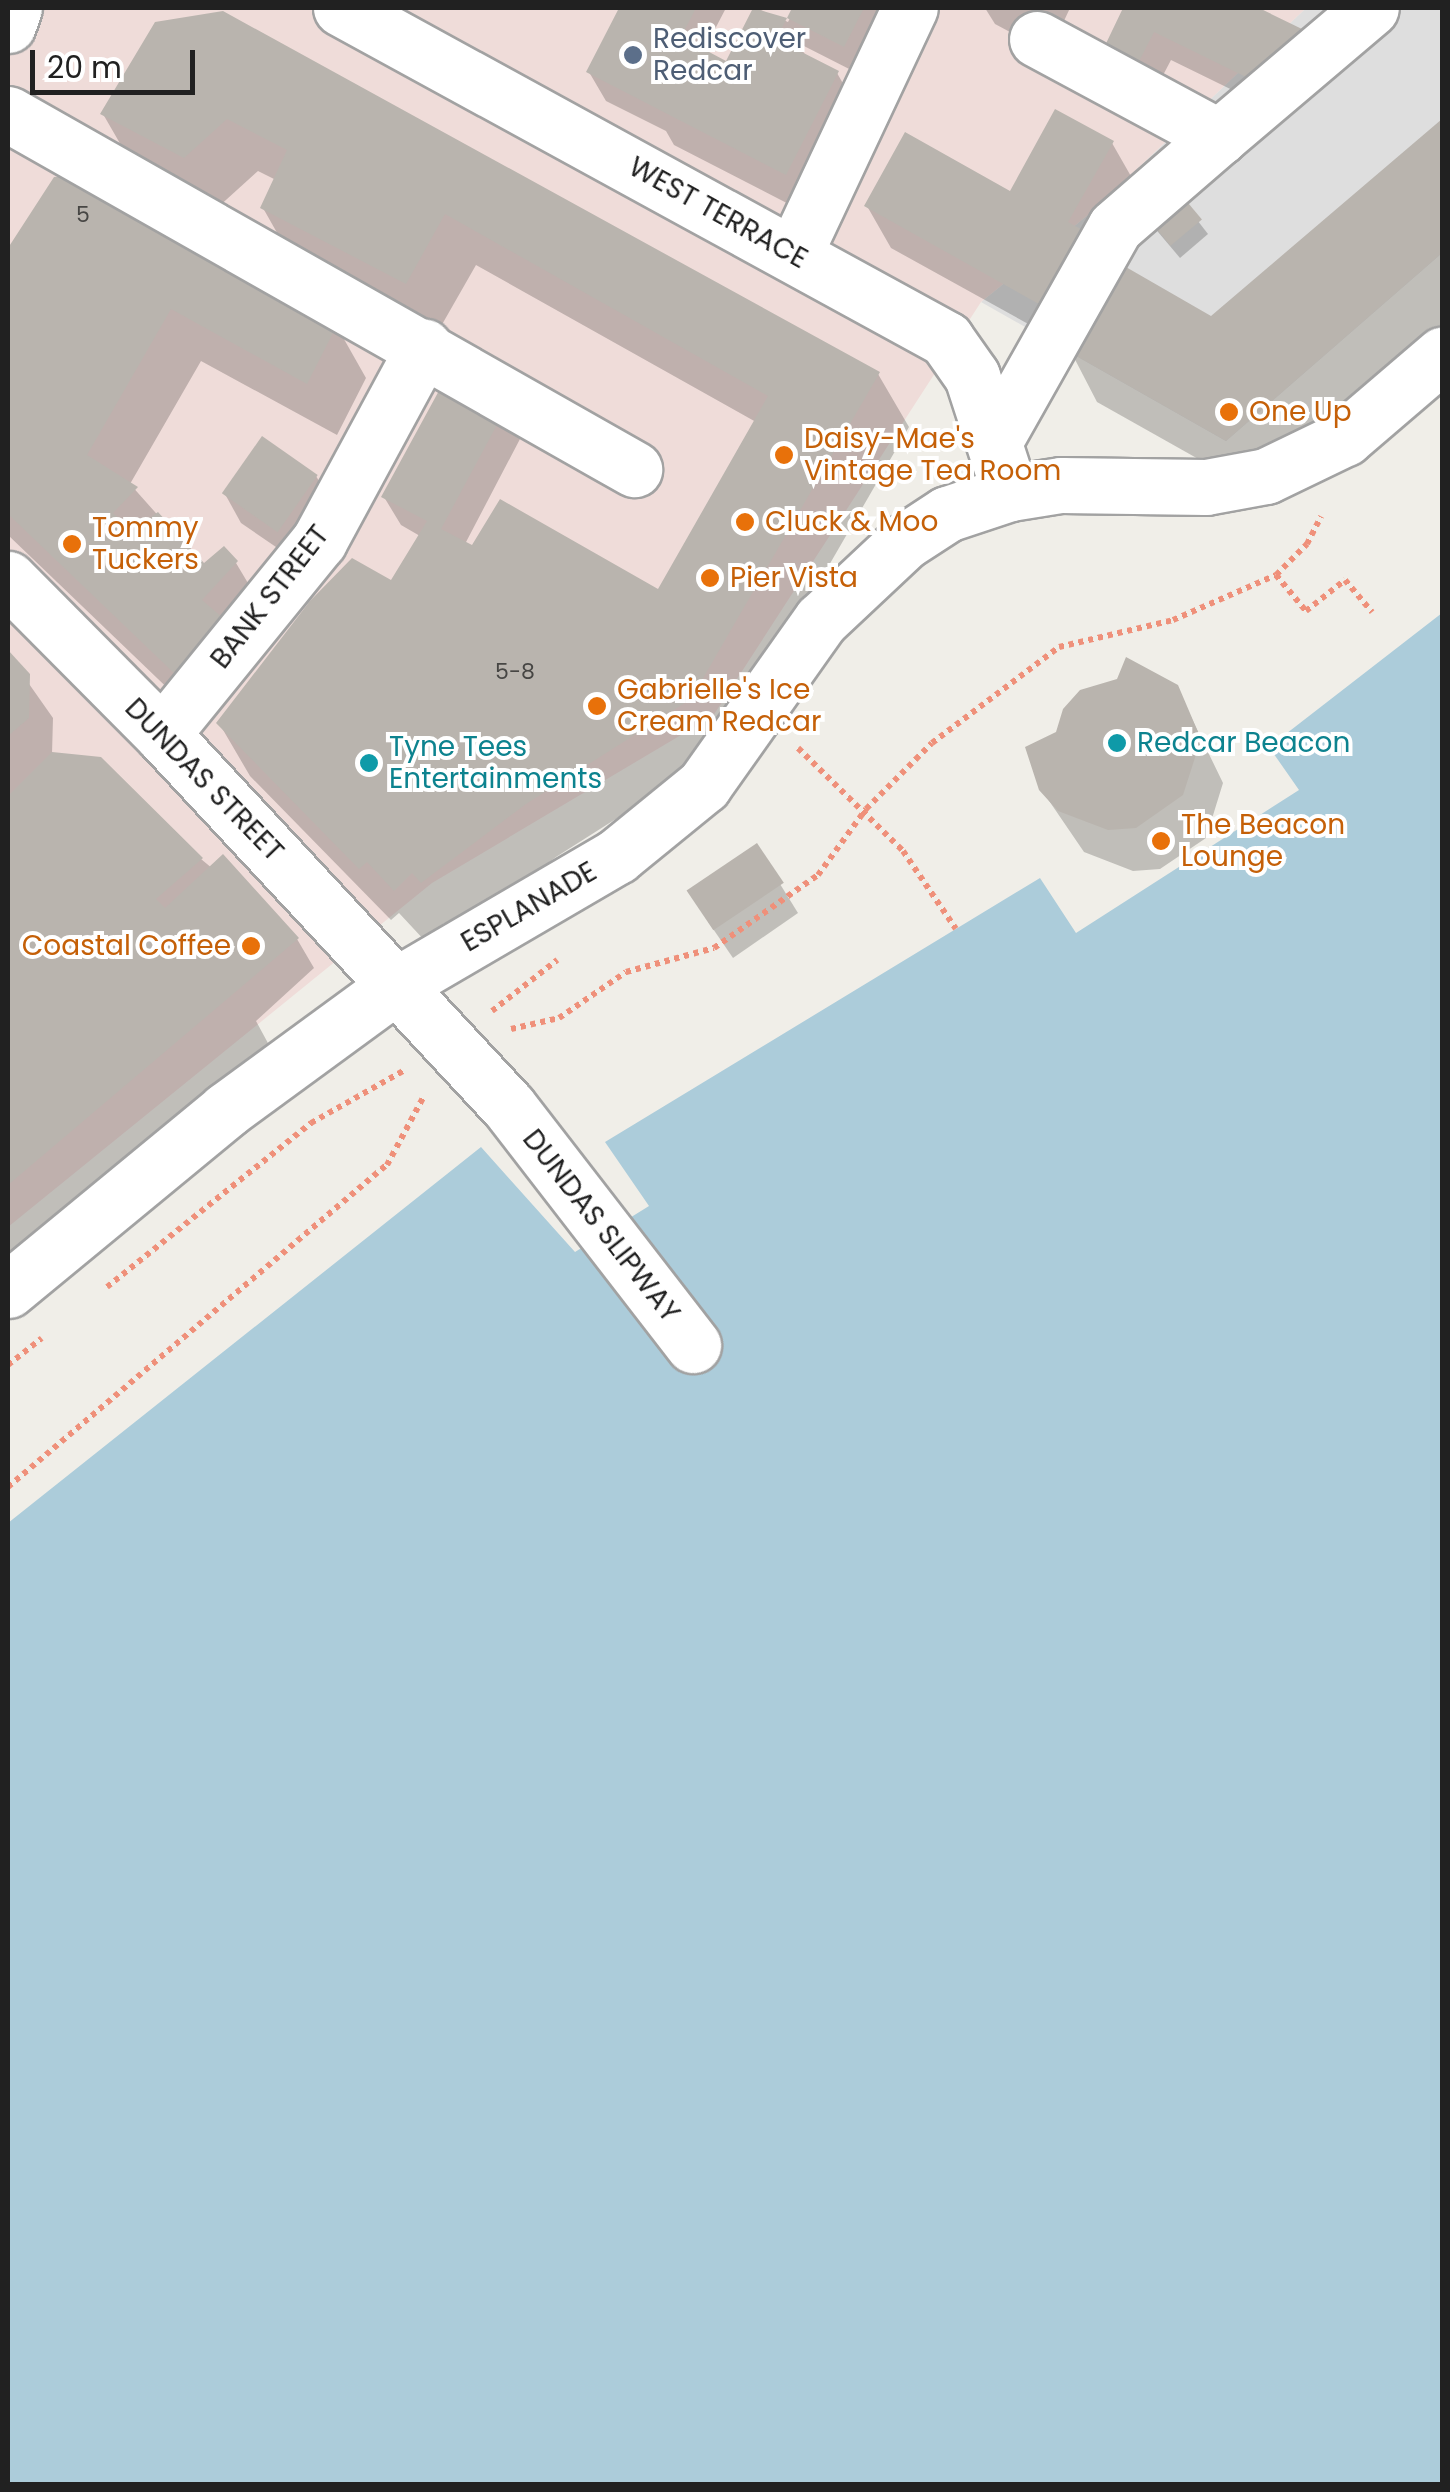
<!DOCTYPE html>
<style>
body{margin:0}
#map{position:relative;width:1450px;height:2492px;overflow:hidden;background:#f0eee8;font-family:Poppins,sans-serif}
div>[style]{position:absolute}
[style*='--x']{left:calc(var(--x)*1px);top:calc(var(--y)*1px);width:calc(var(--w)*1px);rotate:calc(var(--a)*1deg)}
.residential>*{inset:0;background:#dedede}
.commercial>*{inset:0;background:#efdcd9}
.water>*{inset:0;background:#acccda}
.shadow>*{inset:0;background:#0003}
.building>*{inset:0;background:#b9b4ae;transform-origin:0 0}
.path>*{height:6px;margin-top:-3px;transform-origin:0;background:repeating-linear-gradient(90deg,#ef907a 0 5px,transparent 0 10px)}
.roads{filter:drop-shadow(2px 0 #a2a2a2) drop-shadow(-2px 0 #a2a2a2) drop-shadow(0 2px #a2a2a2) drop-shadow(0 -2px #a2a2a2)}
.minor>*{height:55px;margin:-27.5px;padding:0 27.5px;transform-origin:27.5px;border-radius:27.5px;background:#fff}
.dots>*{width:28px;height:28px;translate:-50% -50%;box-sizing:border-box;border:5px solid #fff;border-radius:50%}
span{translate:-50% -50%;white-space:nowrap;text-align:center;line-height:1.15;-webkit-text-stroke:8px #fff;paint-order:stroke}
.number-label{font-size:22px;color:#474644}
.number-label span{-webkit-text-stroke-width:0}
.service-label{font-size:28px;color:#4e5e75}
.left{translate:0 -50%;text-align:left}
.street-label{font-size:28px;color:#212121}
.food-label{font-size:28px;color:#c56008}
.right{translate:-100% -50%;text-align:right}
.culture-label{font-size:28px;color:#0d838f}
.frame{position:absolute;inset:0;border:10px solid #212121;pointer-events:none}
.scale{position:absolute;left:30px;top:50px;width:165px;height:45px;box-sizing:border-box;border:5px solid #212121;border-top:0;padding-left:12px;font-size:30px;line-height:35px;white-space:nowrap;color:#212121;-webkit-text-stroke:8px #fff;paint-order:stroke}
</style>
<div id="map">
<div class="residential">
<div style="clip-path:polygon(1306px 8px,1442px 8px,1442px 253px,1226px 441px,981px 302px,1094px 210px)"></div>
</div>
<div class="commercial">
<div style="clip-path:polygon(8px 8px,1306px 8px,1094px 210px,981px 302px,713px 716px,432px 883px,8px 1227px)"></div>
</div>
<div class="water">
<div style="clip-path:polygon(1442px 613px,1442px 2484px,8px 2484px,8px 1523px,481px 1147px,575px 1252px,649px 1206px,605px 1142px,1040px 878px,1076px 933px,1299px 790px,1269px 747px)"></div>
</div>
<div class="shadow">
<div style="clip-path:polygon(622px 8px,726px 8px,703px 52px,727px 64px,756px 8px,788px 22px,795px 8px,894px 8px,861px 75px,798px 43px,807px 58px,837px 73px,861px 115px,810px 215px,674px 145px,666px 131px,606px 101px,589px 72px)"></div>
<div style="clip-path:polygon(985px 8px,1070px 8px,1049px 53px,995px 24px)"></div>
<div style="clip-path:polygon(1125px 8px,1253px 8px,1302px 32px,1265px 106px,1171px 60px,1150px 100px,1102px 56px)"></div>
<div style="clip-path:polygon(156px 25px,878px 374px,909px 427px,721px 752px,556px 857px,453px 934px,444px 923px,426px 942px,399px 913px,391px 920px,250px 776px,219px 723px,391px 583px,420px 536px,401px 525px,384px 497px,504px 410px,520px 439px,465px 544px,658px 592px,756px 422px,476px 265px,436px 335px,293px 261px,263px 208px,276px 180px,258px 171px,216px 209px,133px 166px,103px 114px)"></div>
<div style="clip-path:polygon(1442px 122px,1442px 332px,1257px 492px,1097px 402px,1068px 346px,891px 248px,867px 206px,1011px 194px,1112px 143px,1136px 185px,1111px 267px,1211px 319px)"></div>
<div style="clip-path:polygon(55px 180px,336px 325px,366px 378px,337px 435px,201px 361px,130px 484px,204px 567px,236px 563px,267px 615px,237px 647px,252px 672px,207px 726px,8px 535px,8px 253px)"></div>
<div style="clip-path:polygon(1173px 189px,1208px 234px,1180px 258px,1153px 226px)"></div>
<div style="clip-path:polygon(316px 476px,333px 505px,295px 560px,241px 523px,225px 494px)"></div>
<div style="clip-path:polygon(8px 654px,53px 718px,52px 754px,201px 859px,297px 939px,314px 968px,256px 1021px,269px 1045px,8px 1263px)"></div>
<div style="clip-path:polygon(1127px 660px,1176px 686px,1223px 783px,1206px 838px,1160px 869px,1133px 871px,1084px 852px,1041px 789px,1058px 733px,1119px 681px)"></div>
<div style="clip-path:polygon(757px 847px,798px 913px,733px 958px,707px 920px)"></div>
</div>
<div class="building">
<div style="clip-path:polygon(619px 8px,696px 8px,681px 37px,726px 61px,753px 8px,787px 18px,776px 39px,839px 71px,786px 175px,586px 72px)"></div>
<div style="clip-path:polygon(792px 8px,864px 8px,844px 47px,787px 18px)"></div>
<div style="clip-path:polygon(1123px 8px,1259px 8px,1304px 30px,1248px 78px,1154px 32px,1133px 73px,1100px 56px)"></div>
<div style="clip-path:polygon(223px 11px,880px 372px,691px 699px,526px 804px,421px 883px,412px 873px,394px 891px,367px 862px,359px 869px,216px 723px,310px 601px,352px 558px,391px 580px,427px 521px,381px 497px,447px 376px,506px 408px,441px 529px,472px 545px,500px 499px,658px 589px,768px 396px,445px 214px,406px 284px,260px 208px,287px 150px,227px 119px,184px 158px,100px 114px,155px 22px)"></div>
<div style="clip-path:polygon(1055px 109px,1114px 141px,1068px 222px,1097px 238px,1055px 313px,864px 206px,905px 132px,1010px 191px)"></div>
<div style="clip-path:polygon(1442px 119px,1442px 253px,1226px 441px,1064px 349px,1112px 259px,1211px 316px)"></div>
<div style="clip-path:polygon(77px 175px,338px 323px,307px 384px,171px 309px,87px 455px,138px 487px,113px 513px,132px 531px,158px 512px,204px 563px,224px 546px,238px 561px,202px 600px,223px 618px,176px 675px,8px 514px,8px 248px,54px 177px)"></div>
<div style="left:1173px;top:185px;width:45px;height:41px;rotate:50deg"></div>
<div style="left:262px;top:436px;width:68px;height:70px;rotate:35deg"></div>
<div style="clip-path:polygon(8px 650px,30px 674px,29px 718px,8px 736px)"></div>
<div style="clip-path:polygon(1126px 657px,1178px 685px,1201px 739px,1183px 795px,1136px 828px,1108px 830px,1058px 811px,1039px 790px,1025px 747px,1056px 732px,1063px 709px,1080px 690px,1117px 679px)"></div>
<div style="clip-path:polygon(52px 752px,101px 757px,203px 858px,156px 899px,165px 908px,223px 854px,299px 938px,8px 1185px,8px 796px)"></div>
<div style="left:757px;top:843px;width:48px;height:85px;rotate:56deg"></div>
</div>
<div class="path">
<div style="--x:1276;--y:575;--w:47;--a:50.2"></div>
<div style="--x:1306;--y:611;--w:50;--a:-38.5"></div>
<div style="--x:1345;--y:580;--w:42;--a:49.8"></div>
<div style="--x:798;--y:748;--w:147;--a:44.4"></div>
<div style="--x:903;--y:851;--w:94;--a:55.8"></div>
<div style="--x:492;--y:1011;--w:83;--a:-38.1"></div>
<div style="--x:511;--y:1029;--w:49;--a:-12.9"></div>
<div style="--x:559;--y:1018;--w:81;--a:-34.5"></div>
<div style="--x:626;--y:972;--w:91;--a:-15.3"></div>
<div style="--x:714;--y:948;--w:127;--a:-35.1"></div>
<div style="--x:818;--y:875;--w:82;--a:-54"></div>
<div style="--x:866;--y:809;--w:93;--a:-45"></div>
<div style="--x:932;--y:743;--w:159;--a:-37.1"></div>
<div style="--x:1059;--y:647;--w:117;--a:-13.3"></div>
<div style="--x:1173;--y:620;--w:112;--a:-23.6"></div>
<div style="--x:1276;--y:575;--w:44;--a:-45"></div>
<div style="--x:1307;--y:544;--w:31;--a:-63"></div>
<div style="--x:107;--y:1287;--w:262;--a:-38.8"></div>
<div style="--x:311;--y:1123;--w:106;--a:-29.5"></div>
<div style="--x:8;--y:1365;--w:43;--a:-38.5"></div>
<div style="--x:8;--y:1487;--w:497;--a:-40.4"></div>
<div style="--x:387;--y:1165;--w:76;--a:-61.8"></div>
</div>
<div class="roads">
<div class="minor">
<div style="--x:341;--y:8;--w:690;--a:28.68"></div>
<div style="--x:946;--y:339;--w:45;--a:54.9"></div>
<div style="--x:972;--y:376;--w:123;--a:72"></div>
<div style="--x:8;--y:25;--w:18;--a:-71"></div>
<div style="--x:1037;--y:39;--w:207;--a:28.3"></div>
<div style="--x:1219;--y:137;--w:199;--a:-40.3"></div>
<div style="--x:8;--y:114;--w:720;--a:29.56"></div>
<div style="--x:794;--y:254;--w:272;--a:-64.8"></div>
<div style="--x:995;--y:440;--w:244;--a:-60.6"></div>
<div style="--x:1115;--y:227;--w:138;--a:-40.9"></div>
<div style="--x:8;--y:579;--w:218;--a:45.2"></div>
<div style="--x:162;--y:734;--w:509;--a:47.07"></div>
<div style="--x:509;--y:1107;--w:301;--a:52.3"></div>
<div style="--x:162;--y:734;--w:249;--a:-50.9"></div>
<div style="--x:319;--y:541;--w:221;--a:-61.6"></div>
<div style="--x:8;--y:1290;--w:283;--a:-39.5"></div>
<div style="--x:226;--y:1110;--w:213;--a:-36.2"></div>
<div style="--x:398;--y:984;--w:254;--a:-30.3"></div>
<div style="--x:617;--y:856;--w:112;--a:-39.2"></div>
<div style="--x:704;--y:785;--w:202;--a:-54.7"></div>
<div style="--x:821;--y:620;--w:114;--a:-43.2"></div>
<div style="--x:904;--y:542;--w:51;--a:-33.1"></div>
<div style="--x:947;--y:514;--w:66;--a:-18.4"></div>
<div style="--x:1010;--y:493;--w:52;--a:-8.9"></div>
<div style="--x:1061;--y:485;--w:145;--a:0.8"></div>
<div style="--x:1206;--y:487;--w:61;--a:-10.4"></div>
<div style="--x:1266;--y:476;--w:88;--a:-25.7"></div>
<div style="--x:1345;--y:438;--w:128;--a:-40.6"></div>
</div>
</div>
<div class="dots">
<div style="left:633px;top:55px;background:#5c6f8a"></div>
<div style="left:1229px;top:412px;background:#e8710a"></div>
<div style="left:784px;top:455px;background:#e8710a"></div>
<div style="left:745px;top:522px;background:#e8710a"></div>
<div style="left:72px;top:544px;background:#e8710a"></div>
<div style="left:710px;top:578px;background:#e8710a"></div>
<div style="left:597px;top:706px;background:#e8710a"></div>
<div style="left:1117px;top:743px;background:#0f9aa8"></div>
<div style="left:369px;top:763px;background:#0f9aa8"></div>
<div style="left:1161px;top:841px;background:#e8710a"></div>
<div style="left:251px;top:946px;background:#e8710a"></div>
</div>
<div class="number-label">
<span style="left:83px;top:215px">5</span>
<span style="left:515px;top:672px">5-8</span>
</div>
<div class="service-label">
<span class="left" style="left:653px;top:55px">Rediscover<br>Redcar</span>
</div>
<div class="street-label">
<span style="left:718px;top:213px;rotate:29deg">WEST TERRACE</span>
<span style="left:270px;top:597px;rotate:-52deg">BANK STREET</span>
<span style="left:204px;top:780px;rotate:46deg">DUNDAS STREET</span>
<span style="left:529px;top:907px;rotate:-30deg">ESPLANADE</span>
<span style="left:601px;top:1226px;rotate:52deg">DUNDAS SLIPWAY</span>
</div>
<div class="food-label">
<span class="left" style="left:1249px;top:412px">One Up</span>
<span class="left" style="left:804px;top:455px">Daisy-Mae's<br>Vintage Tea Room</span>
<span class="left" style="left:765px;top:522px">Cluck &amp; Moo</span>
<span class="left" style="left:92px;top:544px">Tommy<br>Tuckers</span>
<span class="left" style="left:730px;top:578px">Pier Vista</span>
<span class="left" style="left:617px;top:706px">Gabrielle's Ice<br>Cream Redcar</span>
<span class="left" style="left:1181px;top:841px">The Beacon<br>Lounge</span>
<span class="right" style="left:231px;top:946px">Coastal Coffee</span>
</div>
<div class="culture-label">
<span class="left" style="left:1137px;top:743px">Redcar Beacon</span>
<span class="left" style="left:389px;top:763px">Tyne Tees<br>Entertainments</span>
</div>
<div class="frame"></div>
<div class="scale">20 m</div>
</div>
